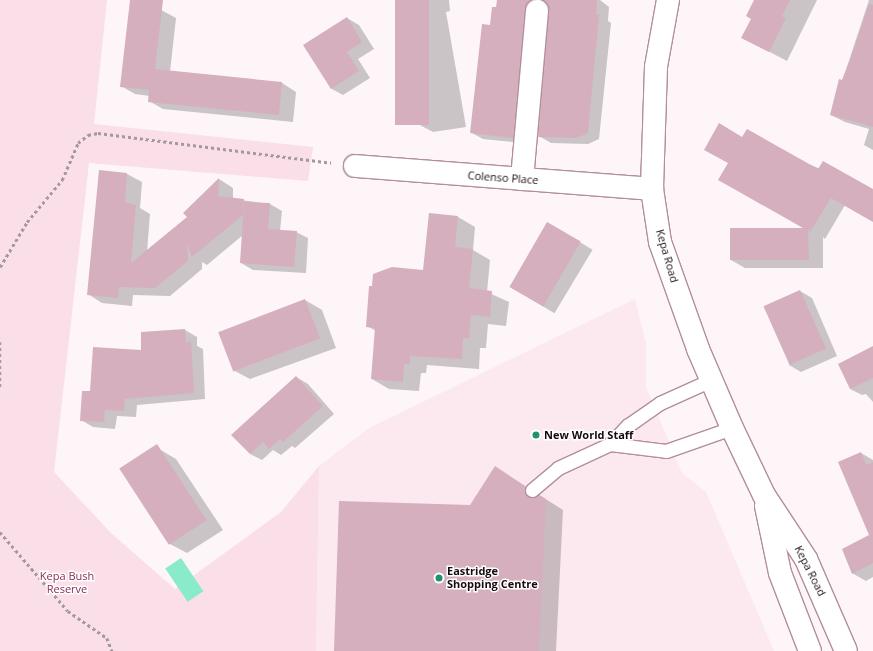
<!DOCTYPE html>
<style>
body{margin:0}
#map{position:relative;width:873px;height:651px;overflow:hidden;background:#fdf5f8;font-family:"Open Sans",sans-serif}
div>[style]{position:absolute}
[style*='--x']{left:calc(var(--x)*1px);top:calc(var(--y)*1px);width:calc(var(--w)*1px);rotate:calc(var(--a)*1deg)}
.built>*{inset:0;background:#fce9f0}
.green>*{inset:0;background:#fadee8}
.water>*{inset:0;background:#89ebc9;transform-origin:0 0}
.shadow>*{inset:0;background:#0003;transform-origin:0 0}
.building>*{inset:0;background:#d5afbe;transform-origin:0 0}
.path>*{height:2.5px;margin-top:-1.25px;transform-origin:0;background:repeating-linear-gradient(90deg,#a49a9e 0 3px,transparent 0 6px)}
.roads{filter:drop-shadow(1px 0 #b28e9c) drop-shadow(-1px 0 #b28e9c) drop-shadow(0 1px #b28e9c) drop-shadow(0 -1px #b28e9c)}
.service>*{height:13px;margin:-6.5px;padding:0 6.5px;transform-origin:6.5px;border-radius:6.5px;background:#fff}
.minor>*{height:22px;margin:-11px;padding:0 11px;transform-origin:11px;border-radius:11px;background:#fff}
.secondary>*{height:22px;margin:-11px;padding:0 11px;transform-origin:11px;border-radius:11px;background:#fff}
.dots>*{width:11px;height:11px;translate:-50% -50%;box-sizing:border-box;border:2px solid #fff;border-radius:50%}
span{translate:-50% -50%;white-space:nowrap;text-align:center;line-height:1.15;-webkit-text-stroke:3px #fff;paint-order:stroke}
.street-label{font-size:11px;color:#170a0f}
.poi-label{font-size:11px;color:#170a0f;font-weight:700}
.left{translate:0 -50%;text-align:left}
.park-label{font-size:11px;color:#882a59}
</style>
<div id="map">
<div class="built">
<div style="clip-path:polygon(635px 299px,646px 343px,646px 387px,682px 473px,706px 492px,774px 651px,316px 651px,319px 466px,369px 428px)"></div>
</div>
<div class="green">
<div style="clip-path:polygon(0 0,107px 0,94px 124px,313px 147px,308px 181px,89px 163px,54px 472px,111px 533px,175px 589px,281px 512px,319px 466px,316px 651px,0 651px)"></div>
</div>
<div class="water">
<div style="left:181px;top:558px;width:40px;height:19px;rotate:56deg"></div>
</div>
<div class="shadow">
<div style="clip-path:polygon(399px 0,449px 0,450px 11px,446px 12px,466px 127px,433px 132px,416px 123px)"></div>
<div style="clip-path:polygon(503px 0,600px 0,609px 7px,608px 21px,611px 23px,599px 139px,588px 144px,551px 143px,539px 136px,549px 6px,544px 6px,536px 20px)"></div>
<div style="clip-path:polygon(755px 0,817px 0,787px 61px,760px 47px,752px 19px)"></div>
<div style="clip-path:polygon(869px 0,873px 0,873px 150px,864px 145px,869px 129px,845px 122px,831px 115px)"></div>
<div style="clip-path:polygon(161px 10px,176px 18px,170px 72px,282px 83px,296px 92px,293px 122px,163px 109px,149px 101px,150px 96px,135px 94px,121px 86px)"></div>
<div style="clip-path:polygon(347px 18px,359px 25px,374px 49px,358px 59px,370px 78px,343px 95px,332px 89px,304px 45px)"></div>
<div style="clip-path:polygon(523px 29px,534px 35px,524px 143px,483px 139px,472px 133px)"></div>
<div style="clip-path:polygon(743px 138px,873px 190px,873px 221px,845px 205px,825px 239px,823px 237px,823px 268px,745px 268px,731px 260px,806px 228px)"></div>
<div style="clip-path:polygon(100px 172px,127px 174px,142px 182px,140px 208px,150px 214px,147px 252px,189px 217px,184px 213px,219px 179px,233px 188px,233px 199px,270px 204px,282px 211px,280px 231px,296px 232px,308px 238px,306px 273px,253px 270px,241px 263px,243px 235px,207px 265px,202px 262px,202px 269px,170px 296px,133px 295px,132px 306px,102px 303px,88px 294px)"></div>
<div style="clip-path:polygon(458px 217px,475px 227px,473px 250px,490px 260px,487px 292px,509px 302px,506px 326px,488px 324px,486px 348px,480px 348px,479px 369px,427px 365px,426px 373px,421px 373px,419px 391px,389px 389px,372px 379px,376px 331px,367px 326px,424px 271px)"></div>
<div style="left:548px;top:223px;width:52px;height:74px;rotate:31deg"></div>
<div style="clip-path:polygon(800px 291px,812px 298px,837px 356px,801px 372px,789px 365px)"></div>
<div style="clip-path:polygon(305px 300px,322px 310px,336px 348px,250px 379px,233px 370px)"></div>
<div style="clip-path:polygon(185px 330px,197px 337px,197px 346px,203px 349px,205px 399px,137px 405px,136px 417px,117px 416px,115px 429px,93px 427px,81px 420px,91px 392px,143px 351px)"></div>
<div style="clip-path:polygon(873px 347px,873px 402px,866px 394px,862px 395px,850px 389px)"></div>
<div style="clip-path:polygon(296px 377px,308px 384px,334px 414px,295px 448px,292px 446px,281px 455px,273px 450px,262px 460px,250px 454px)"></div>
<div style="clip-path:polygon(159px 449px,176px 459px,223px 530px,187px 553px,170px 544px)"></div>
<div style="clip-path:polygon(861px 453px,873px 460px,873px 577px,866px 581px,852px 573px,871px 535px)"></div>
<div style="clip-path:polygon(512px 478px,563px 510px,556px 651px,335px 651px,471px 506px)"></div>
</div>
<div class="building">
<div style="clip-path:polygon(130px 0,163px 0,155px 69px,282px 82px,279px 115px,148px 102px,149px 90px,120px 87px)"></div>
<div style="left:395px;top:0;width:34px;height:125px"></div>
<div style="clip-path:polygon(497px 0,531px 0,525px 10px,513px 138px,470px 133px,482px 24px,490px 25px,492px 7px,496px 7px)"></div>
<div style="clip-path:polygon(542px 0,597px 0,596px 15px,599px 15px,588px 133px,576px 138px,538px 137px,549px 12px,548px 5px)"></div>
<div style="clip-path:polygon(754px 0,790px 0,782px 16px,786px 18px,769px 52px,741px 38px,751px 19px,746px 16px)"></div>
<div style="clip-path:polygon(869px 4px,873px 5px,873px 127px,830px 115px,839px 79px,842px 80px,850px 60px)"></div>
<div style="clip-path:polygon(347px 17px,362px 42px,347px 52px,359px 71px,331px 89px,303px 45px)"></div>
<div style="clip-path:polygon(719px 123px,742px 137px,747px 129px,818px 169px,823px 161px,873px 189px,873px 222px,831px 198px,810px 232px,808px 230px,809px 260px,730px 260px,730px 228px,803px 228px,718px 180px,728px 163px,704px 150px)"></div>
<div style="clip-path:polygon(99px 170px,127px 173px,125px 202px,136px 205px,131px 263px,187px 217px,183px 213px,219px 178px,218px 196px,244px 199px,243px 215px,192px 257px,187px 243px,188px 261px,155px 288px,119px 287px,118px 298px,87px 295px)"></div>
<div style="clip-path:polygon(244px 202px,270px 203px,268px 229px,297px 231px,294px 267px,240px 263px)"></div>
<div style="clip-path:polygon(429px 213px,458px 216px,455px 247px,473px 249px,469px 288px,492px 291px,490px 317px,471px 315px,469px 338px,463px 338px,462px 359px,410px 356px,410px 364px,404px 364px,403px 382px,371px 379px,375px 328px,366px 327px,369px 286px,372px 286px,373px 274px,392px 267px,423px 270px)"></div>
<div style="left:547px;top:222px;width:39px;height:75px;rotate:30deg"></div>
<div style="left:800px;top:290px;width:64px;height:40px;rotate:66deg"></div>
<div style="left:305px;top:299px;width:42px;height:93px;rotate:69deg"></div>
<div style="clip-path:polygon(185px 329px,186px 343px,191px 341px,194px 393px,125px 399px,124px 411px,105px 410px,104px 422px,80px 421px,82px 391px,90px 391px,93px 347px,141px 350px,141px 332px)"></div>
<div style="clip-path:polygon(873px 346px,873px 378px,850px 389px,838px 364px)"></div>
<div style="clip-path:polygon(296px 376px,323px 406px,283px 442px,280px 439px,269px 449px,263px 442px,250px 454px,231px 435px)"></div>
<div style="left:157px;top:444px;width:91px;height:45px;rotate:57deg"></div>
<div style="clip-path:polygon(861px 452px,866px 465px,873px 462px,873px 563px,852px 574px,842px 549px,869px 535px,838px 462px)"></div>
<div style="clip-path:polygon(495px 466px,525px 486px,524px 492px,529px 497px,539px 495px,546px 499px,539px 651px,334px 651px,339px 501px,470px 505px)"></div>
</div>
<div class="path">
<div style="--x:0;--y:267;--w:52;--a:-59"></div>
<div style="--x:27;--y:222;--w:55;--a:-50.2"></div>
<div style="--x:62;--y:180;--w:40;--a:-66.6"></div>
<div style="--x:78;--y:143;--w:13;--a:-39"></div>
<div style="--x:88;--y:135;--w:10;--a:-11"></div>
<div style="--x:98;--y:133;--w:235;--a:7.3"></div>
<div style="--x:0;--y:342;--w:47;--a:90"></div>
<div style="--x:0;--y:532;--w:104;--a:49.3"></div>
<div style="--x:68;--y:611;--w:47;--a:34.7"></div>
<div style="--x:107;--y:638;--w:14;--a:69"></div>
</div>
<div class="roads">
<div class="service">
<div style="--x:711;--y:380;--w:56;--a:155.7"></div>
<div style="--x:660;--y:403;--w:39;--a:145"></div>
<div style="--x:628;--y:425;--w:26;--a:133"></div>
<div style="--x:610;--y:444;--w:56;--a:7.1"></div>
<div style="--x:666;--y:451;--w:70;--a:-19.2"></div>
<div style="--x:532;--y:490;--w:34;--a:-40"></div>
<div style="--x:558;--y:468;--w:57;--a:-24.8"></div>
</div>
<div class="minor">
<div style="--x:355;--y:166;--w:298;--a:4.4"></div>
<div style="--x:522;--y:179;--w:169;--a:-84.9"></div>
</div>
<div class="secondary">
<div style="--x:668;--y:0;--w:68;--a:100.2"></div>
<div style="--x:656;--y:67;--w:122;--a:91.9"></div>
<div style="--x:652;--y:189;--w:54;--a:81.4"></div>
<div style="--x:660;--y:242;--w:114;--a:70.4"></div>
<div style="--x:698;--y:349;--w:86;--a:66.7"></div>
<div style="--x:732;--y:428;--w:74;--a:64.5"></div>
<div style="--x:764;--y:495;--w:77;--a:56.7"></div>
<div style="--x:806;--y:559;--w:100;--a:66.5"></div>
<div style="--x:766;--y:506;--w:68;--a:78.2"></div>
<div style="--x:780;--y:573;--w:84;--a:69"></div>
</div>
</div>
<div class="dots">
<div style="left:536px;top:435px;background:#219172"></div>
<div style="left:439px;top:578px;background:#219172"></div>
</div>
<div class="street-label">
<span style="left:503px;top:178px;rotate:4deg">Colenso Place</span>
<span style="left:667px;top:256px;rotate:74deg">Kepa Road</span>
<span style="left:810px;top:571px;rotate:63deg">Kepa Road</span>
</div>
<div class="poi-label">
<span class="left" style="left:544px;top:435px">New World Staff</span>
<span class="left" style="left:447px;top:578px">Eastridge<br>Shopping Centre</span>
</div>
<div class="park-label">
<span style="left:67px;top:583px">Kepa Bush<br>Reserve</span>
</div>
</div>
